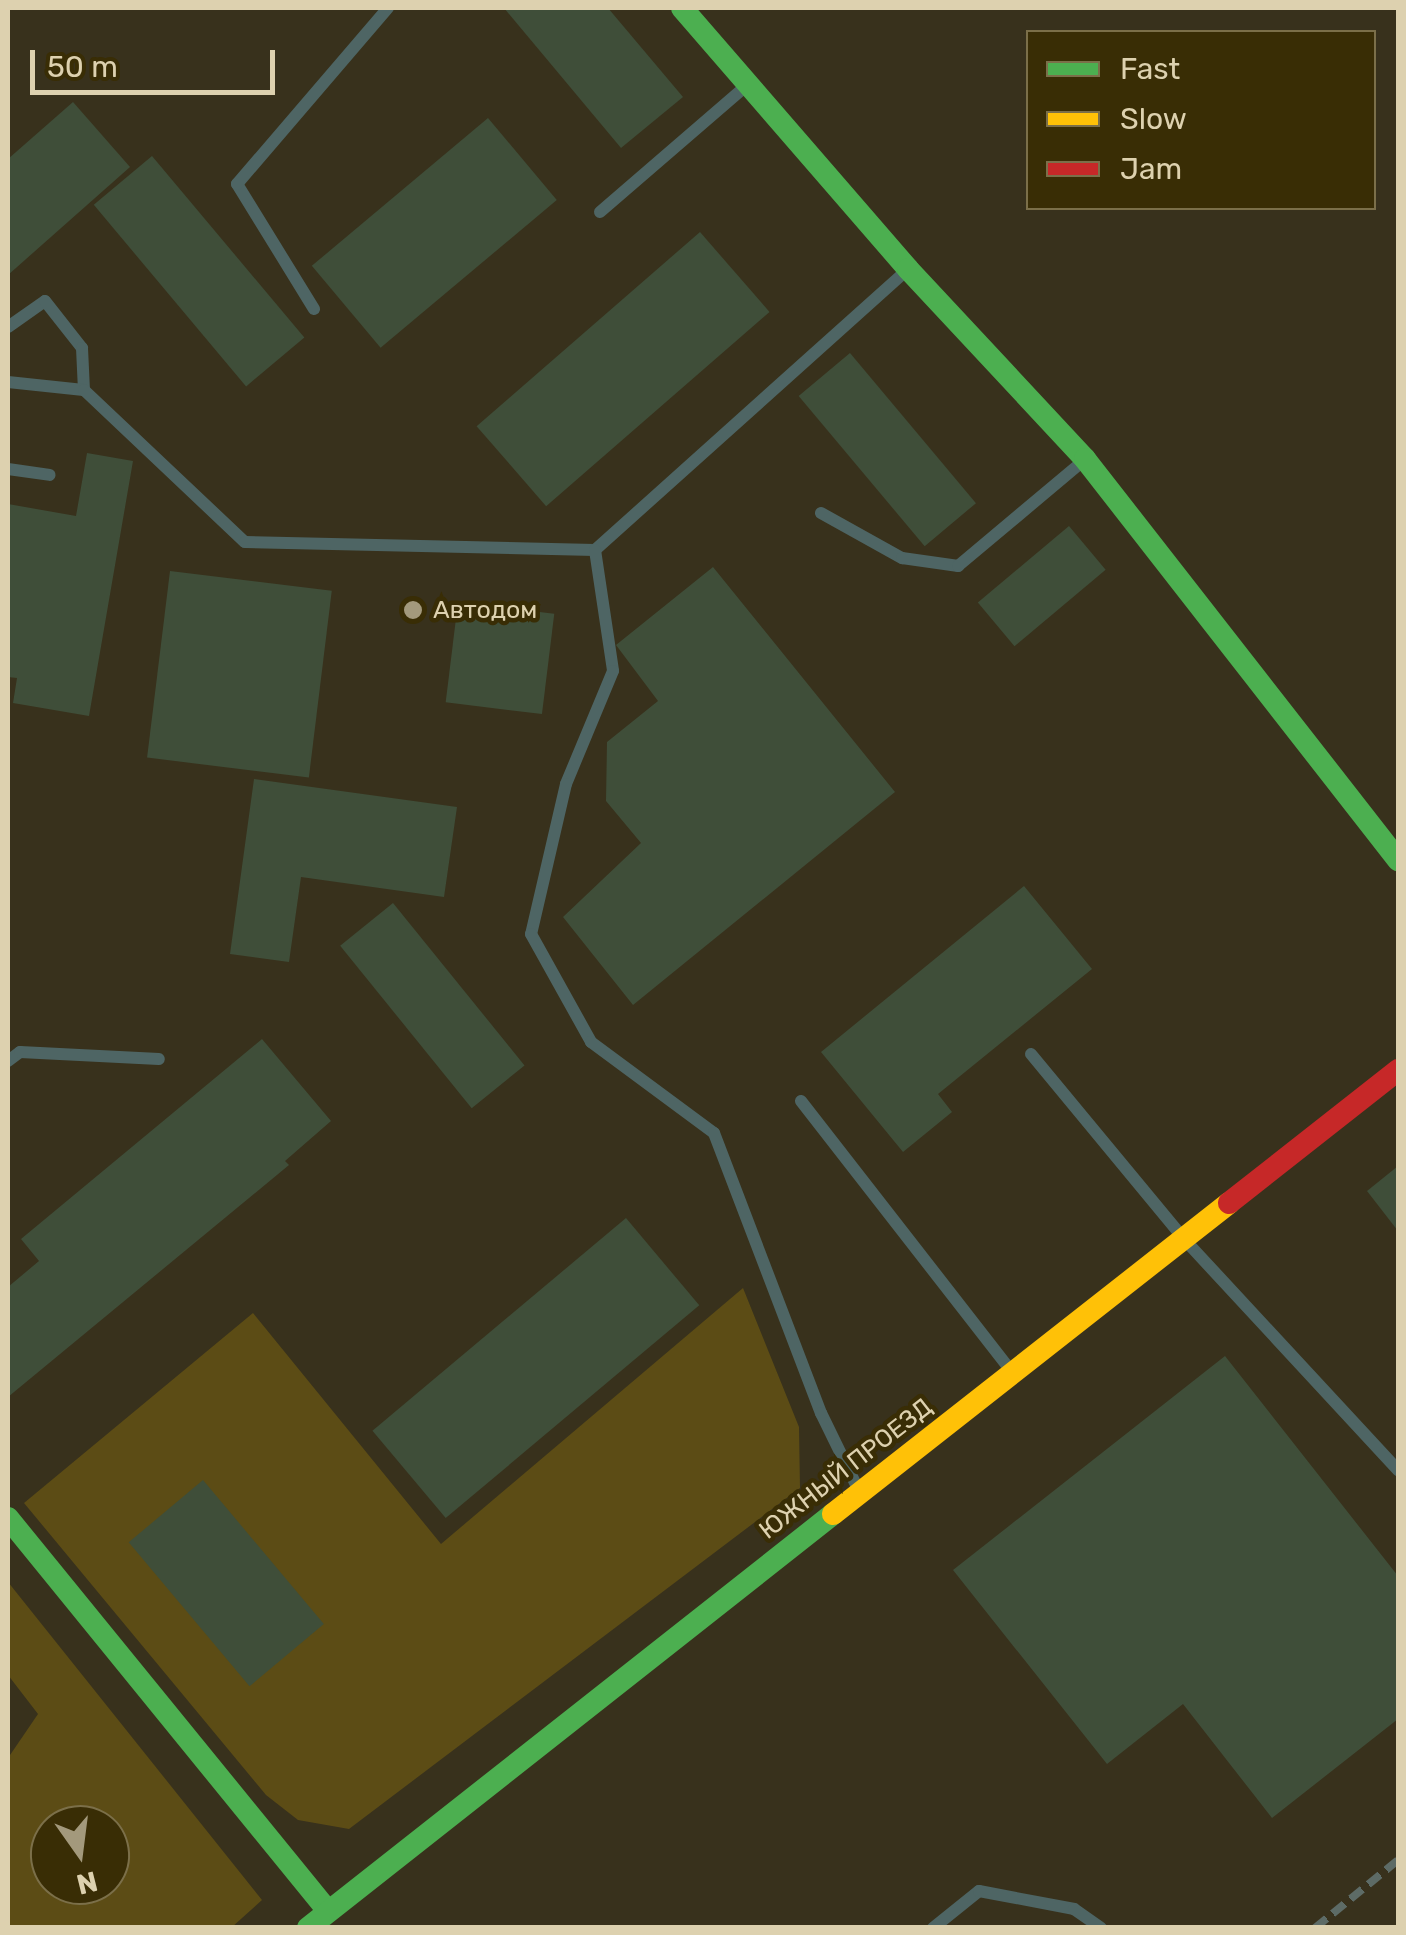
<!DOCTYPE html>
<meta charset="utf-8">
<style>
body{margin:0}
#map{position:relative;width:1406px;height:1935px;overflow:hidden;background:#38311c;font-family:Rubik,sans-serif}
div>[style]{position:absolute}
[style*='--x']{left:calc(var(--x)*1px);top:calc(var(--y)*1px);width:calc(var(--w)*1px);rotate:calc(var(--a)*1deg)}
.green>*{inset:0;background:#5c4c15}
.building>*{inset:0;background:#3f4e39;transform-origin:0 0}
.lane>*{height:12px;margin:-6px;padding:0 6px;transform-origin:6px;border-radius:6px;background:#4e6564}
.fast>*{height:22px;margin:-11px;padding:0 11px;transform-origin:11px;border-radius:11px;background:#4caf50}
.slow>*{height:22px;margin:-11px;padding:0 11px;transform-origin:11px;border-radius:11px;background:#ffc107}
.jam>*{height:22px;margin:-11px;padding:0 11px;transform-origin:11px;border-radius:11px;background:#c62828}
.rail>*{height:8px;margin-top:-4px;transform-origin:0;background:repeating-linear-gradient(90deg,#5d6b66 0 15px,transparent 0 23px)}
.dots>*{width:28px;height:28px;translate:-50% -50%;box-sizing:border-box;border:5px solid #392d05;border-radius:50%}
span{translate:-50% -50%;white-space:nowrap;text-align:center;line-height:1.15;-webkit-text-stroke:9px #392d05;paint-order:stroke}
.poi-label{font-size:25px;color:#ddd1af}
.left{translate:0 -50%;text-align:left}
.street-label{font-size:25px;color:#ddd1af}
.frame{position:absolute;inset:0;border:10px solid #ddd1af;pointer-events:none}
.legend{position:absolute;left:1026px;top:30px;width:350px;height:180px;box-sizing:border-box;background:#392d05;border:2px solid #7b6f49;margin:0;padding:12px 18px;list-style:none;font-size:30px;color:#ddd1af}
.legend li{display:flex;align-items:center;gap:20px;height:50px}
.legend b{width:50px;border:2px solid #7b6f49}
.north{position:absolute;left:30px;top:1805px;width:100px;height:100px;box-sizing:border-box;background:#392d05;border:2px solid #7b6f49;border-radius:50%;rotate:166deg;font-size:28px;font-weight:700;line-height:40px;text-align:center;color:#ddd1af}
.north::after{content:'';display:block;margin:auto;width:35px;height:45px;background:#a3997c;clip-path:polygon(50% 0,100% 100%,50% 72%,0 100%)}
.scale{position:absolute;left:30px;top:50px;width:245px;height:45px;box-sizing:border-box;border:5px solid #ddd1af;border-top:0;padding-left:12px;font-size:30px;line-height:35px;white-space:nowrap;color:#ddd1af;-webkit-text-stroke:8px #392d05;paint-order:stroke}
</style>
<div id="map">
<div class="green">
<div style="clip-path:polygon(743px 1288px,799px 1427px,800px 1488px,349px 1829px,298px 1820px,266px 1795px,24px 1503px,253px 1313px,441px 1544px)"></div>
<div style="clip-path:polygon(evenodd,8px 1582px,262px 1900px,232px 1927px,8px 1927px,8px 1758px,38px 1714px,8px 1675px,8px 1582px,50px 1825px,110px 1825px,110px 1885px,50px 1885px,50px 1825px)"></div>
</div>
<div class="building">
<div style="clip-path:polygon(504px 8px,608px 8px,683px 97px,621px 148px)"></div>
<div style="clip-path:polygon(73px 102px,130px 167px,8px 275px,8px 159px)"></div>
<div style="left:488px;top:118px;width:107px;height:230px;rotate:50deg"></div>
<div style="left:152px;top:156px;width:237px;height:76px;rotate:50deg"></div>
<div style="left:700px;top:232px;width:106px;height:296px;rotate:49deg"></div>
<div style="left:850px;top:353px;width:196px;height:67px;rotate:50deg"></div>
<div style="clip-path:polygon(87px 453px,133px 461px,89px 716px,13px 703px,17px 678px,8px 677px,8px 504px,76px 516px)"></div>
<div style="left:1069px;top:526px;width:57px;height:119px;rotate:50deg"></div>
<div style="clip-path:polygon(713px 567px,895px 792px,633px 1005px,563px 917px,641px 843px,606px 801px,607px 742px,658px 701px,616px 645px)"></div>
<div style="left:170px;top:571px;width:163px;height:188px;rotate:7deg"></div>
<div style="left:458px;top:602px;width:97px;height:101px;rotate:7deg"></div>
<div style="clip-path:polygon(254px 779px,457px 807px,444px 897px,301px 877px,289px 962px,230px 954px)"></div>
<div style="clip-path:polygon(1024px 886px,1092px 969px,938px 1094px,952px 1112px,903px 1152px,821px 1052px)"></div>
<div style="left:393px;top:903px;width:209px;height:68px;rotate:51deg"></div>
<div style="clip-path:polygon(262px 1039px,331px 1121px,285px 1161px,289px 1165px,8px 1397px,8px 1287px,39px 1261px,21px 1239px)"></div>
<div style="clip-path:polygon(1398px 1166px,1398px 1231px,1367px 1191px)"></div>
<div style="left:626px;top:1218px;width:114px;height:331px;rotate:50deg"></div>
<div style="clip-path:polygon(1225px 1356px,1398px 1576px,1398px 1719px,1272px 1818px,1183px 1704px,1107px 1764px,953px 1570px)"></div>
<div style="left:203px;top:1480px;width:188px;height:97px;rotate:50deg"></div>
</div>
<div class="lane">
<div style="--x:600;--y:212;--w:191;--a:-40.8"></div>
<div style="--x:314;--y:309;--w:147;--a:-121.6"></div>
<div style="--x:237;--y:184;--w:232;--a:-49.4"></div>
<div style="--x:8;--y:327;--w:45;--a:-35.1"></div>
<div style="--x:45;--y:301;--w:60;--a:51.8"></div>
<div style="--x:82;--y:348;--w:42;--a:87.3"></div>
<div style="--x:8;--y:382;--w:76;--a:6"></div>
<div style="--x:84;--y:390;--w:221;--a:43.4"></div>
<div style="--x:245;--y:542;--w:350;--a:1.3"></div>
<div style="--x:595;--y:550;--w:418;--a:-41.9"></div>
<div style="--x:8;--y:469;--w:42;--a:8.1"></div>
<div style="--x:821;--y:513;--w:93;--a:29.1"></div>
<div style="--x:902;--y:558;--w:57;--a:8.1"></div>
<div style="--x:958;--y:566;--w:163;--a:-40"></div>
<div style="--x:595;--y:550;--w:122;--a:81.5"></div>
<div style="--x:613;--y:671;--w:122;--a:112.6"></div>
<div style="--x:566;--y:784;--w:154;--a:103.1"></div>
<div style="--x:531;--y:934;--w:124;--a:60.9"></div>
<div style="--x:591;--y:1042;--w:153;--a:36.5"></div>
<div style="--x:714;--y:1133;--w:300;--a:69.1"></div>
<div style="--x:821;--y:1413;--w:87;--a:64"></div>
<div style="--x:1031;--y:1054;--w:240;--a:50.4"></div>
<div style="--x:1184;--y:1239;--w:315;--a:47.2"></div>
<div style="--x:8;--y:1061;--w:15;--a:-37"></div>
<div style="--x:20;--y:1052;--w:139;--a:2.9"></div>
<div style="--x:801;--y:1101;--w:342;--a:52.1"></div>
<div style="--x:933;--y:1928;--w:59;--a:-38.8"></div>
<div style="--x:979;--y:1891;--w:97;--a:10.7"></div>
<div style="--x:1074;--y:1909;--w:33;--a:35"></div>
</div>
<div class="fast">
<div style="--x:682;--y:8;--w:345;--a:49.1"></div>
<div style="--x:908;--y:269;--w:260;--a:47"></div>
<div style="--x:1085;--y:459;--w:509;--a:52.03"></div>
<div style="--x:8;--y:1518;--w:507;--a:50.85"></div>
<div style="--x:308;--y:1928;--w:669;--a:-38.26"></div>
</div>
<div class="slow">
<div style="--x:833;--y:1514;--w:504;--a:-38.14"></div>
</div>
<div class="jam">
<div style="--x:1229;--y:1203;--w:215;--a:-38.2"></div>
</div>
<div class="rail">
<div style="--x:1315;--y:1928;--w:107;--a:-39.3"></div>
</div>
<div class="dots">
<div style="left:413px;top:610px;background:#a3997c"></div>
</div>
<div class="poi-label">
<span class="left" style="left:433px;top:610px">Автодом</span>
</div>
<div class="street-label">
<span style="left:846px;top:1469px;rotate:-38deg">ЮЖНЫЙ ПРОЕЗД</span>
</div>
<div class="frame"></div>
<ul class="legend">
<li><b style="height:12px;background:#4caf50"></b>Fast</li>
<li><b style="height:12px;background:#ffc107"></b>Slow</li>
<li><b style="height:12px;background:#c62828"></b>Jam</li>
</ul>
<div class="north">N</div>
<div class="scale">50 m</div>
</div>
